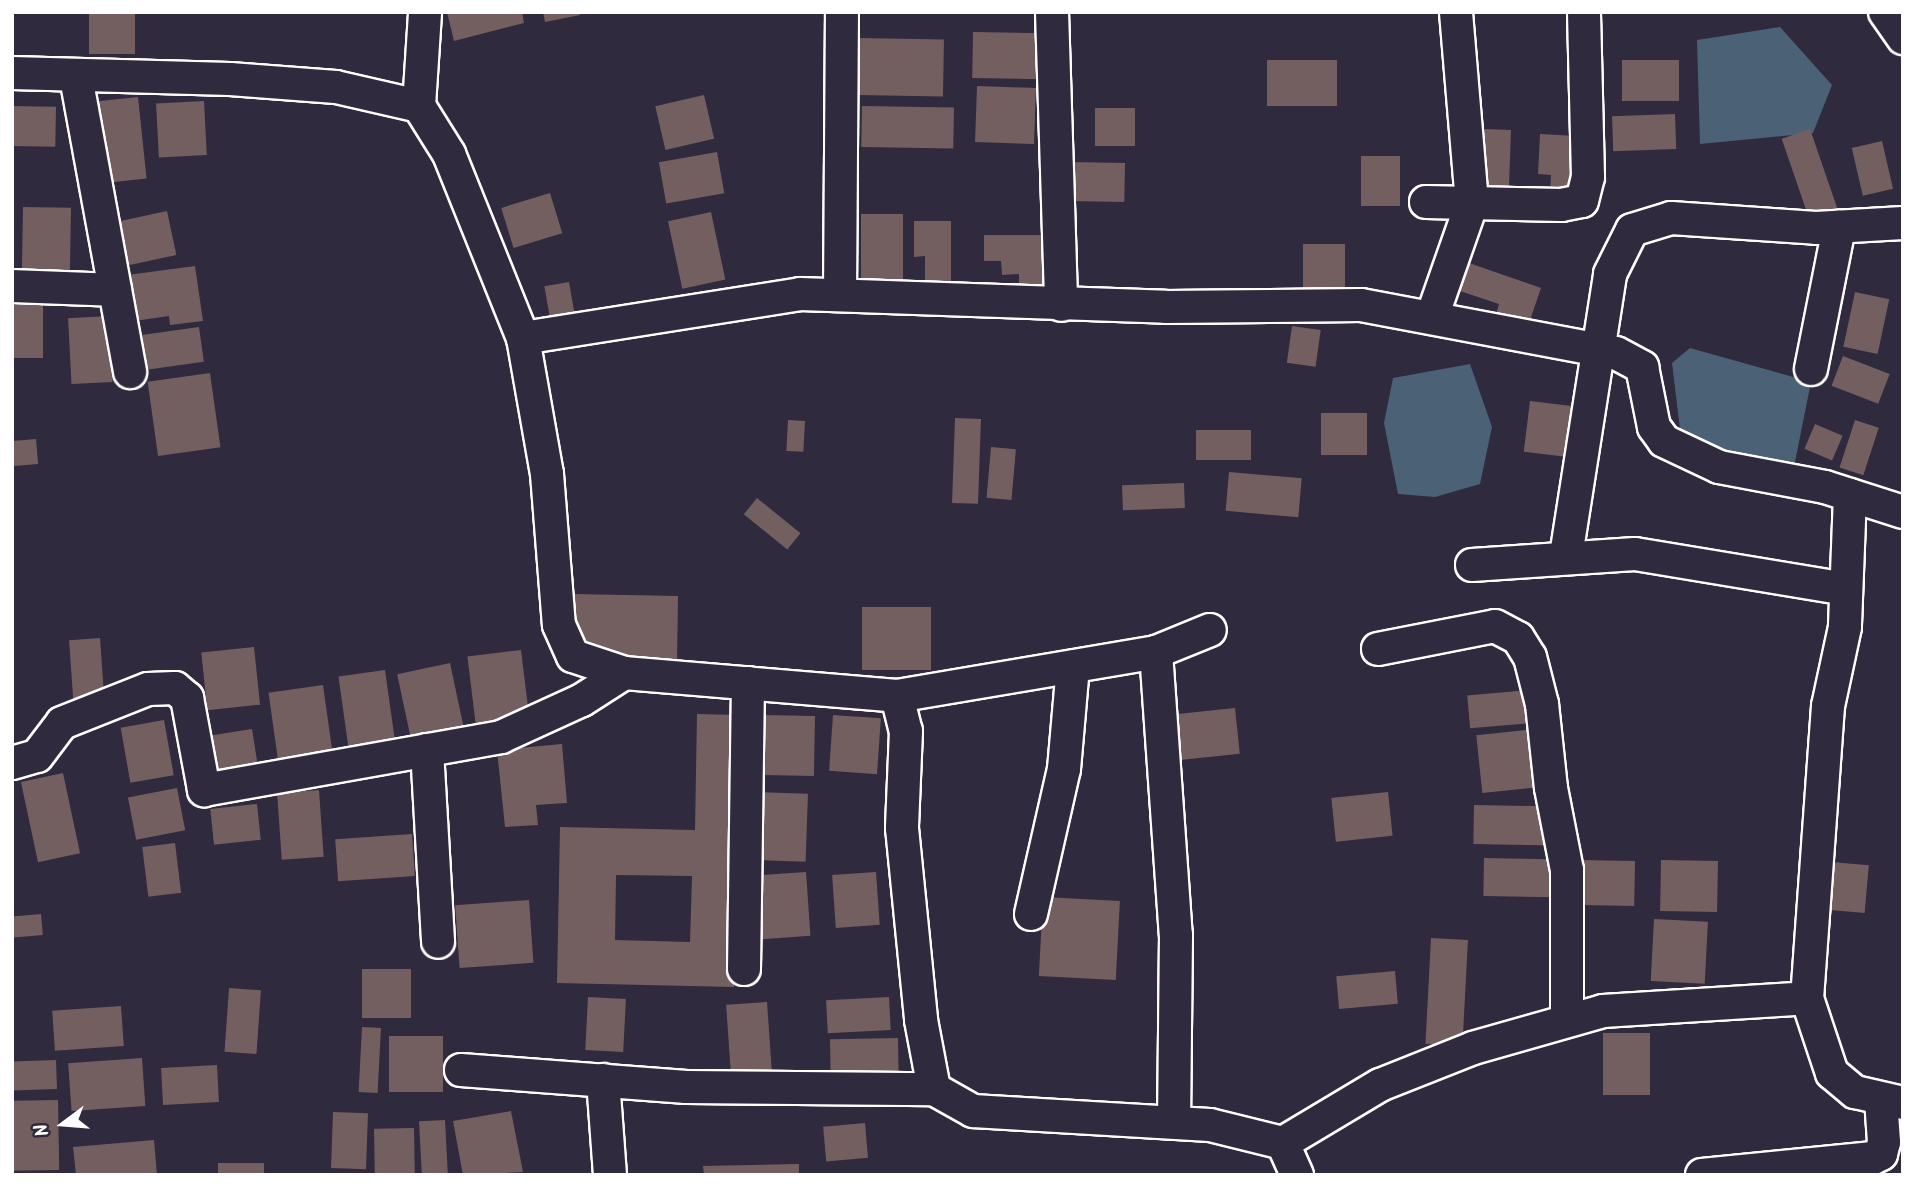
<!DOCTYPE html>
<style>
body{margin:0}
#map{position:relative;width:1915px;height:1187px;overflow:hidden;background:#2f2a3d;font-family:Kalam,sans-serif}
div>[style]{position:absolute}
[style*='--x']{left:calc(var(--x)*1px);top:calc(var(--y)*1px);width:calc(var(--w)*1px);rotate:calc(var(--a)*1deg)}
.water>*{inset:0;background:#4b6176}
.building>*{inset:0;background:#735f60;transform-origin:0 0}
.roads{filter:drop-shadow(2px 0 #fff) drop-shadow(-2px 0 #fff) drop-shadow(0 2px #fff) drop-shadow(0 -2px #fff)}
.street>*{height:32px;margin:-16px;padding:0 16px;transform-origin:16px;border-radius:16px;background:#2f2a3d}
span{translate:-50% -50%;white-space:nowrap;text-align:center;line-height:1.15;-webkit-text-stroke:7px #2f2a3d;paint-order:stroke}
.frame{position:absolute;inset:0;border:14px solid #fff;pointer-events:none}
.north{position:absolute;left:28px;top:1089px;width:70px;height:70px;-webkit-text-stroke:5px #2f2a3d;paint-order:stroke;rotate:254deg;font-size:19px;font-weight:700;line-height:28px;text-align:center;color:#fff}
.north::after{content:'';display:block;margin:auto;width:24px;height:32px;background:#fff;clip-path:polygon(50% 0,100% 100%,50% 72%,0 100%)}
</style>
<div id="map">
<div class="water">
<div style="clip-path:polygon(1780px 27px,1832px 85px,1813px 133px,1700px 144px,1697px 40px)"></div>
<div style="clip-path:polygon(1690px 348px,1811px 382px,1794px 467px,1739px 461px,1680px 429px,1672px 363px)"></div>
<div style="clip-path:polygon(1470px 364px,1492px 427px,1480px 484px,1435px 497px,1398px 494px,1384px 423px,1393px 378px)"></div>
</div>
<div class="building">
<div style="left:89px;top:12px;width:46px;height:42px"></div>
<div style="clip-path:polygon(447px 12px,522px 12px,524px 23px,454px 41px)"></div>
<div style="clip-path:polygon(543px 12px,580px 12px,580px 15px,545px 22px)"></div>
<div style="left:973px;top:32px;width:72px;height:46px;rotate:1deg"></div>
<div style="left:858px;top:38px;width:86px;height:57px;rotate:1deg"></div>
<div style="left:1267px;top:60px;width:70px;height:46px"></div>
<div style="left:1622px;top:60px;width:57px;height:41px"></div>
<div style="left:977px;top:86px;width:59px;height:56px;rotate:2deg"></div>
<div style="left:704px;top:95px;width:45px;height:50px;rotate:77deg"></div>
<div style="left:138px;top:97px;width:82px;height:40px;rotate:84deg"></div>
<div style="left:204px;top:101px;width:54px;height:48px;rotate:87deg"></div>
<div style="left:12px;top:106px;width:44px;height:40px;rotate:1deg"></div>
<div style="left:862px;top:106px;width:92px;height:41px;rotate:1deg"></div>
<div style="left:1095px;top:108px;width:40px;height:38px"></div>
<div style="left:1675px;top:114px;width:35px;height:63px;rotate:88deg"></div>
<div style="left:1484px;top:129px;width:27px;height:62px;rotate:2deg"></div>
<div style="left:1810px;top:129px;width:83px;height:30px;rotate:71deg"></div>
<div style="clip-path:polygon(1540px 134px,1576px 136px,1572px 196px,1550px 194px,1551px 175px,1538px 174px)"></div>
<div style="left:1882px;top:141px;width:49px;height:31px;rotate:77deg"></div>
<div style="left:717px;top:152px;width:42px;height:59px;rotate:80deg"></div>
<div style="left:1361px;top:156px;width:39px;height:50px"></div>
<div style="left:1070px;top:162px;width:55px;height:39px;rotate:1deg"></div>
<div style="left:550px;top:193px;width:42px;height:51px;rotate:73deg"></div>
<div style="left:23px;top:207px;width:48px;height:69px;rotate:1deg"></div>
<div style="left:167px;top:211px;width:45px;height:50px;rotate:78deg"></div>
<div style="left:711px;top:212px;width:69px;height:44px;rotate:78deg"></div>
<div style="left:861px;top:214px;width:42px;height:69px"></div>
<div style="clip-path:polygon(914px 221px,951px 221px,951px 282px,925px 282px,925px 256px,914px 257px)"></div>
<div style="clip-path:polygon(984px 235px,1043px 235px,1044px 291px,1019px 292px,1019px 274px,1002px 275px,1001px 261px,984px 261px)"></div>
<div style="left:1303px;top:244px;width:42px;height:53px"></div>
<div style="clip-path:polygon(1469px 263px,1541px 288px,1527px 329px,1495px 318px,1499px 304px,1460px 291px)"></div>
<div style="clip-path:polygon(195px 266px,203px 321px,170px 325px,169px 316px,134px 321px,127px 275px)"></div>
<div style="left:569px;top:282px;width:35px;height:25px;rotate:80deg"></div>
<div style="left:1855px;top:292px;width:35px;height:56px;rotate:12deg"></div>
<div style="left:12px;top:305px;width:31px;height:53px"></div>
<div style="left:109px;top:316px;width:66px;height:41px;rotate:87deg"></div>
<div style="left:1292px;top:326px;width:29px;height:37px;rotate:8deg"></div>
<div style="left:199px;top:327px;width:35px;height:65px;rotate:82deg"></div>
<div style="left:1843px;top:356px;width:50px;height:32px;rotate:21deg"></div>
<div style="left:210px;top:373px;width:75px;height:63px;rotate:82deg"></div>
<div style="left:1530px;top:401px;width:48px;height:51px;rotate:7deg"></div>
<div style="left:1367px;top:413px;width:42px;height:46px;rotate:90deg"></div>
<div style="left:955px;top:418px;width:26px;height:85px;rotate:2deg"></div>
<div style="left:788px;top:420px;width:17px;height:31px;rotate:3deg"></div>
<div style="left:1855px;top:420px;width:25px;height:50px;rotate:18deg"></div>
<div style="left:1815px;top:424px;width:30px;height:27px;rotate:23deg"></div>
<div style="left:1251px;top:430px;width:30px;height:55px;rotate:90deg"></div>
<div style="left:36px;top:439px;width:25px;height:24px;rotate:85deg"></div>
<div style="left:991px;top:447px;width:25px;height:51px;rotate:5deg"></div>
<div style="left:1229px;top:472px;width:73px;height:39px;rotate:5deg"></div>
<div style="left:1184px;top:483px;width:25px;height:62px;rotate:88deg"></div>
<div style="left:757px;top:498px;width:56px;height:21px;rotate:39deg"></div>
<div style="clip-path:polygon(574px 594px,678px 596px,677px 663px,597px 655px,572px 622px)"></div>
<div style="left:862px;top:607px;width:69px;height:63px"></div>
<div style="left:100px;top:638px;width:63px;height:31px;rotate:86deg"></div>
<div style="left:254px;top:647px;width:58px;height:53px;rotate:84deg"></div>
<div style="left:521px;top:650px;width:70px;height:54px;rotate:83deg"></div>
<div style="left:450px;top:663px;width:73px;height:54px;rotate:78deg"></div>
<div style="left:385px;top:670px;width:75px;height:47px;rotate:82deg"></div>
<div style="left:323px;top:685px;width:70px;height:55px;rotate:82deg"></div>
<div style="left:1529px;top:690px;width:33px;height:62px;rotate:85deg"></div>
<div style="left:1235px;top:708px;width:46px;height:65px;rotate:84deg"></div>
<div style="clip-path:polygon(evenodd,697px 714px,739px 715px,734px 987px,557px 983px,560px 827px,695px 830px,697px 714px,616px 875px,692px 876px,690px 942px,615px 940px,616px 875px)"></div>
<div style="left:756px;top:715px;width:59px;height:60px;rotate:1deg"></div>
<div style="left:833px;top:715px;width:48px;height:56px;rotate:4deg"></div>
<div style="left:164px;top:720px;width:56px;height:44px;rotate:80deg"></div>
<div style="left:252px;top:729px;width:40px;height:45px;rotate:81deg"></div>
<div style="left:1527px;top:730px;width:58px;height:51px;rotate:84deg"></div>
<div style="clip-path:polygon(562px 744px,567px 803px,536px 805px,538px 825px,505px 827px,497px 750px)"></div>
<div style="left:63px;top:773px;width:82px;height:43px;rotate:78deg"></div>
<div style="left:177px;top:788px;width:43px;height:50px;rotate:79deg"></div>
<div style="left:319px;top:790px;width:67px;height:42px;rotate:86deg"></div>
<div style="left:757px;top:792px;width:51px;height:68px;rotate:2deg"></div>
<div style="left:1388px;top:792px;width:44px;height:57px;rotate:84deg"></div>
<div style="left:257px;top:804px;width:36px;height:47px;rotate:84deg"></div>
<div style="left:1474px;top:805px;width:71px;height:39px;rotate:1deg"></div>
<div style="left:412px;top:834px;width:42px;height:77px;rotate:86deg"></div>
<div style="left:175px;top:843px;width:50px;height:33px;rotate:83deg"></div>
<div style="left:1484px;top:858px;width:74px;height:38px;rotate:1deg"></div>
<div style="left:1581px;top:860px;width:54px;height:45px;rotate:1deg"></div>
<div style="left:1661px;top:860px;width:57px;height:51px;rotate:1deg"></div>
<div style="left:1820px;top:861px;width:49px;height:48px;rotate:5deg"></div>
<div style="left:806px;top:872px;width:64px;height:58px;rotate:86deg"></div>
<div style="left:876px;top:872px;width:53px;height:44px;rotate:86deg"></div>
<div style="left:1043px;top:897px;width:77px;height:79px;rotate:3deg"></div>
<div style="left:529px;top:900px;width:63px;height:74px;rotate:86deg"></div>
<div style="left:41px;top:914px;width:21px;height:29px;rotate:85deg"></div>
<div style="left:1654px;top:919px;width:54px;height:62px;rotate:3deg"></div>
<div style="left:1431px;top:938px;width:37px;height:106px;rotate:3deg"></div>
<div style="left:362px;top:969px;width:49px;height:49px"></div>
<div style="left:1395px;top:971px;width:33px;height:59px;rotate:85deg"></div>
<div style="left:229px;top:988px;width:32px;height:64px;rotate:4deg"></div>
<div style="left:588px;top:997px;width:38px;height:53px;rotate:3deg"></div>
<div style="left:889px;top:997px;width:33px;height:63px;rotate:87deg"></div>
<div style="left:767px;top:1002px;width:75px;height:41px;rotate:86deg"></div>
<div style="left:121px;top:1006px;width:40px;height:69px;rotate:86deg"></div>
<div style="left:362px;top:1027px;width:19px;height:65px;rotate:3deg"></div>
<div style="left:1603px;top:1033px;width:47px;height:62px"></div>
<div style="left:389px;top:1036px;width:54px;height:56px"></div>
<div style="left:898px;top:1038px;width:39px;height:68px;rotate:89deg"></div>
<div style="left:142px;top:1058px;width:48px;height:74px;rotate:86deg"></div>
<div style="left:56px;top:1060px;width:29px;height:44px;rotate:88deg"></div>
<div style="left:217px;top:1065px;width:37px;height:56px;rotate:87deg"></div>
<div style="left:58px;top:1100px;width:70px;height:46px;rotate:89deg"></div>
<div style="clip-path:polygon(511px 1111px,523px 1172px,463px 1175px,453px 1121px)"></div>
<div style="left:333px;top:1112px;width:35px;height:56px;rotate:2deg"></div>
<div style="left:445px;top:1120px;width:55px;height:26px;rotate:87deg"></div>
<div style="left:865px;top:1123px;width:35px;height:42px;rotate:85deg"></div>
<div style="left:414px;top:1128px;width:47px;height:40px;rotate:89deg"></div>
<div style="clip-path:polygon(154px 1140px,157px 1175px,76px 1175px,73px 1147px)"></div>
<div style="left:218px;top:1163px;width:46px;height:12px"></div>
<div style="clip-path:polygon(799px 1164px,799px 1175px,704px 1175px,703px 1166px)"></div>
</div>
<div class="roads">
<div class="street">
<div style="--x:1052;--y:12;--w:293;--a:88.2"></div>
<div style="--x:1885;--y:12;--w:32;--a:55"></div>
<div style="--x:12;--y:73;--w:218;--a:1.6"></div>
<div style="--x:230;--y:79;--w:106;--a:4.3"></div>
<div style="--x:336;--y:87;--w:85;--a:12.9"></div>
<div style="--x:419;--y:106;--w:57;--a:58"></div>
<div style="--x:449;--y:154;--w:198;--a:68.1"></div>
<div style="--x:523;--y:338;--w:138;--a:80"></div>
<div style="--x:547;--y:474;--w:151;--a:85.5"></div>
<div style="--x:559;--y:625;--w:34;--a:66"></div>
<div style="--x:573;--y:656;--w:54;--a:18.4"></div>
<div style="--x:624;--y:673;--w:274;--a:4.8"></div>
<div style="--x:897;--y:696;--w:36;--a:76"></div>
<div style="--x:906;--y:731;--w:97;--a:92.4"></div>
<div style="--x:902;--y:828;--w:193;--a:84.3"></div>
<div style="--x:921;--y:1020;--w:70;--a:79.3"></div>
<div style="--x:934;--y:1089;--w:45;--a:29.4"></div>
<div style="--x:973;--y:1111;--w:237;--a:3.4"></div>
<div style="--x:1210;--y:1125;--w:75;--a:13.9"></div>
<div style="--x:76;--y:77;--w:300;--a:79.6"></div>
<div style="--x:419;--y:106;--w:94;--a:-86.3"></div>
<div style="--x:1426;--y:202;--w:135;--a:1.3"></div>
<div style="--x:1561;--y:205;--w:21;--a:-11"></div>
<div style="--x:1582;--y:201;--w:25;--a:-76"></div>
<div style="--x:1588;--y:177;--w:165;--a:-91.4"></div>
<div style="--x:12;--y:286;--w:103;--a:2.2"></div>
<div style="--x:840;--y:295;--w:283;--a:-89.6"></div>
<div style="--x:1432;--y:317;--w:121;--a:-70.7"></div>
<div style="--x:1472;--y:203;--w:192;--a:-94.8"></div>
<div style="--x:523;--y:338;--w:280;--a:-9"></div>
<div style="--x:800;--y:294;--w:366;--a:2"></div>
<div style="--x:1166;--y:307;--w:195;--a:-0.6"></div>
<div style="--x:1361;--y:305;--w:259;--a:10.7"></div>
<div style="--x:1616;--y:353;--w:30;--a:28"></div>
<div style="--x:1642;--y:367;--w:61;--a:78.7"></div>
<div style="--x:1654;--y:427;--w:17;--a:54"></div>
<div style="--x:1664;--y:441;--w:61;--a:25.3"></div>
<div style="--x:1719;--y:467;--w:108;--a:10.7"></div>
<div style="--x:1825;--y:487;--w:82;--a:17.8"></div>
<div style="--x:1811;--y:369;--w:145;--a:-78.8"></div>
<div style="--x:1850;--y:495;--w:132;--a:92.2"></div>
<div style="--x:1845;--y:627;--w:81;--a:102.1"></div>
<div style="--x:1828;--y:706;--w:293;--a:94.1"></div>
<div style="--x:1807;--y:998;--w:79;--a:71.6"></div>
<div style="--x:1832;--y:1073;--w:30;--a:40"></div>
<div style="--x:1855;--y:1092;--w:49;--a:12.9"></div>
<div style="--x:1566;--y:556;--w:285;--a:-81.1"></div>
<div style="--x:1610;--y:274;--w:49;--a:-63.4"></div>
<div style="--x:1632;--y:230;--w:41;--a:-17.1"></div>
<div style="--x:1671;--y:218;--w:145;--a:3.9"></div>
<div style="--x:1816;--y:228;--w:87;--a:-3.3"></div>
<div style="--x:1472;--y:565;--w:163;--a:-3.9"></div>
<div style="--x:1635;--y:554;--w:214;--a:9.4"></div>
<div style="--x:1378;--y:649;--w:119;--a:-11.1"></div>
<div style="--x:1495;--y:626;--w:26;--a:28"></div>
<div style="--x:1518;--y:638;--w:22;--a:58"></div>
<div style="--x:1530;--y:657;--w:49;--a:75.7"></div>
<div style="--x:1542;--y:704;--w:84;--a:83.9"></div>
<div style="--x:1551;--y:788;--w:84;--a:79"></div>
<div style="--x:1567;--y:870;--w:150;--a:90"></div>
<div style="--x:1156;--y:652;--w:284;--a:86"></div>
<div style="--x:1176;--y:935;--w:187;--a:90.6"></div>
<div style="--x:897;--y:696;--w:263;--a:-9.6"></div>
<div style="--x:1156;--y:652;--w:58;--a:-22.2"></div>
<div style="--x:427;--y:750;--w:192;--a:86.7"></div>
<div style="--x:12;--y:763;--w:26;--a:-16"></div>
<div style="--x:37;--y:756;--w:41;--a:-52.9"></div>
<div style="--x:62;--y:723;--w:92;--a:-21.6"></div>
<div style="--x:148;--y:689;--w:27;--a:-2"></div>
<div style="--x:175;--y:688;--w:16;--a:40"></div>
<div style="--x:187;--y:698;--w:94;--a:79.5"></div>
<div style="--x:204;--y:790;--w:302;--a:-10.1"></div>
<div style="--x:501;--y:737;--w:89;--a:-24.6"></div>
<div style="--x:582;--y:700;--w:50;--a:-32.7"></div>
<div style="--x:1031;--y:914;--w:149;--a:-77.2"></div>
<div style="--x:1064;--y:769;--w:103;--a:-85"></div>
<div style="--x:744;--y:969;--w:286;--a:-89.2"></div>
<div style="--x:461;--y:1070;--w:226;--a:4.3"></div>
<div style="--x:686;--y:1087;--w:248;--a:0.5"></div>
<div style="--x:603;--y:1080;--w:95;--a:85.8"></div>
<div style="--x:1297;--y:1175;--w:35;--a:-114"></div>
<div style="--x:1283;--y:1143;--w:113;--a:-30.9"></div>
<div style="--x:1380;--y:1085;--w:100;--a:-21.7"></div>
<div style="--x:1473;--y:1048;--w:135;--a:-15.9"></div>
<div style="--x:1603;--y:1011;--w:204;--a:-3.6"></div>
<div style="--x:1702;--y:1175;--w:172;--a:-5.7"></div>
<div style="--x:1873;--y:1158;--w:9;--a:-27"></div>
<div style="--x:1881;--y:1154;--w:12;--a:-76"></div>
<div style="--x:1884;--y:1142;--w:43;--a:-94"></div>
</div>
</div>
<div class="frame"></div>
<div class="north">N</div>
</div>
